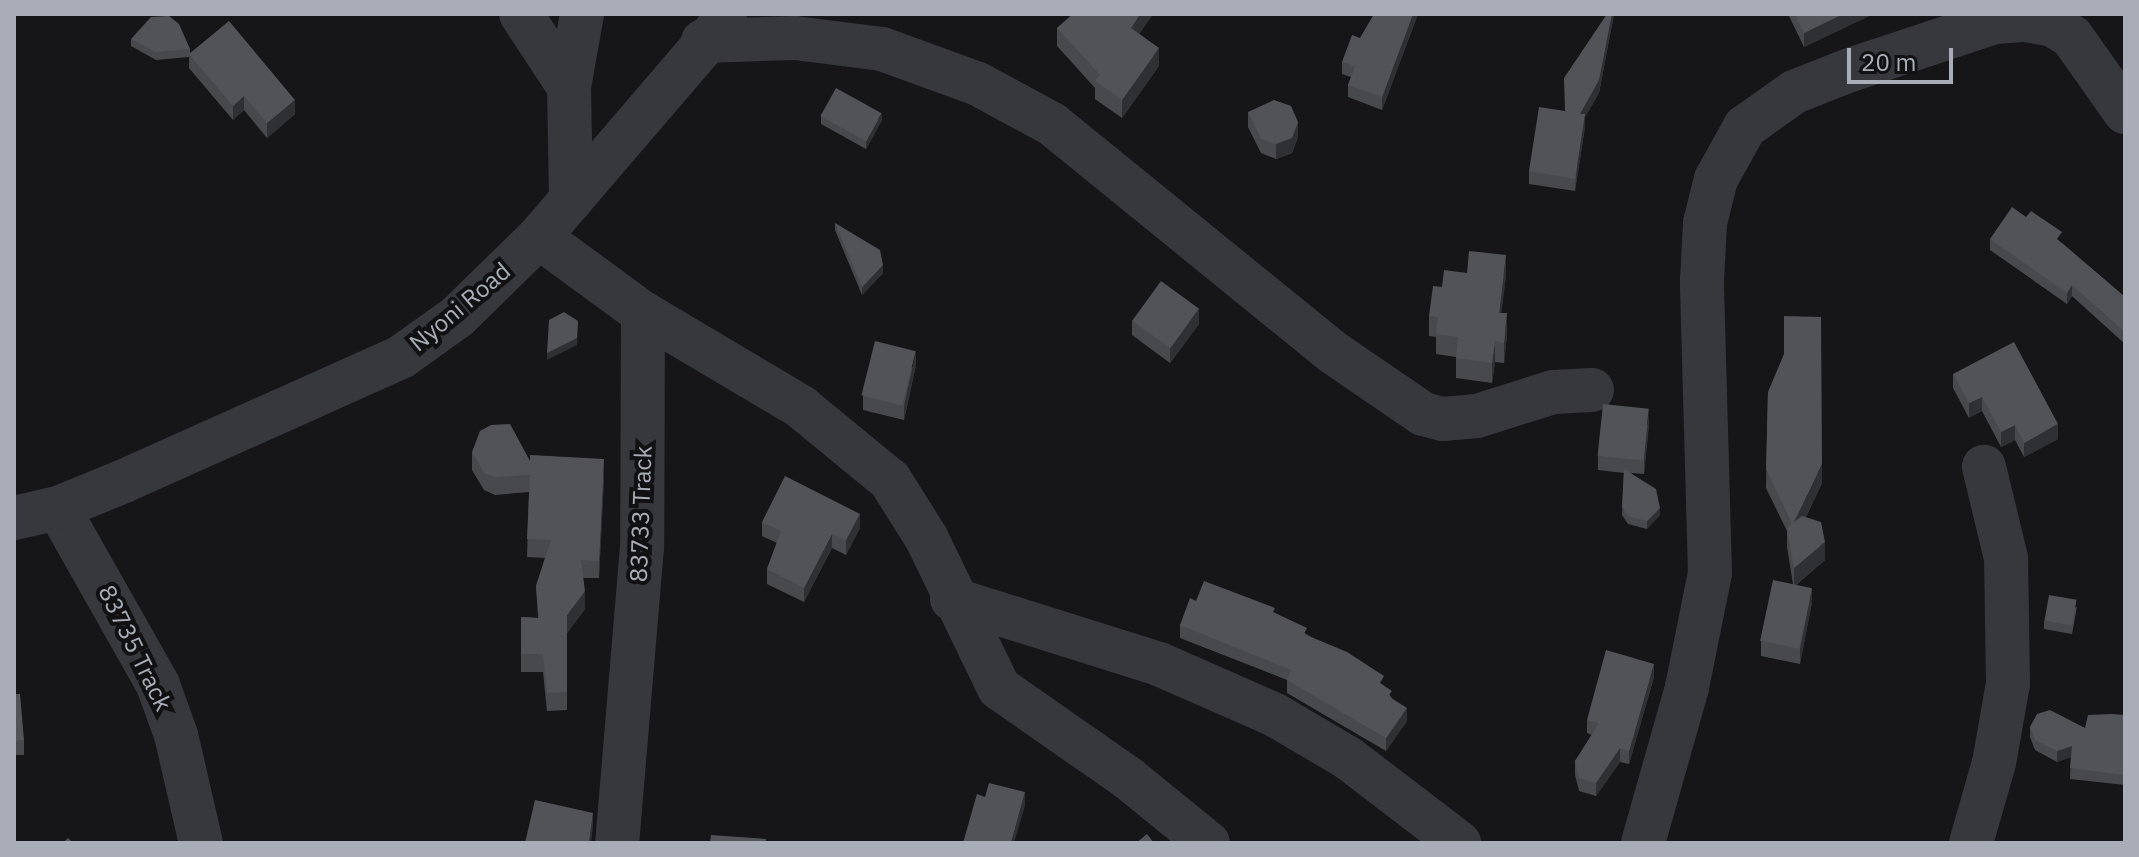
<!DOCTYPE html>
<style>
body{margin:0}
#map{position:relative;width:2139px;height:857px;overflow:hidden;background:#161618;font-family:"IBM Plex Sans",sans-serif}
div>[style]{position:absolute}
[style*='--x']{left:calc(var(--x)*1px);top:calc(var(--y)*1px);width:calc(var(--w)*1px);rotate:calc(var(--a)*1deg)}
.minor>*{height:44px;margin:-22px;padding:0 22px;transform-origin:22px;border-radius:22px;background:#37383d}
.wall>*{inset:0;background:#47494d}
.shaded-wall>*{inset:0;background:#2f3033}
.building>*{inset:0;background:#525359;transform-origin:0 0}
span{translate:-50% -50%;white-space:nowrap;text-align:center;line-height:1.15;-webkit-text-stroke:8px #111113;paint-order:stroke}
.street-label{font-size:24px;color:#a8adb8}
.frame{position:absolute;inset:0;border:16px solid #a8adb8;pointer-events:none}
.scale{position:absolute;left:1847px;top:48px;width:106px;height:36px;box-sizing:border-box;border:4px solid #a8adb8;border-top:0;padding-left:10px;font-size:24px;line-height:28px;white-space:nowrap;color:#a8adb8;-webkit-text-stroke:6px #111113;paint-order:stroke}
</style>
<div id="map">
<div class="minor">
<div style="--x:521;--y:14;--w:87;--a:56.7"></div>
<div style="--x:703;--y:41;--w:92;--a:-1.9"></div>
<div style="--x:795;--y:38;--w:88;--a:7.2"></div>
<div style="--x:882;--y:49;--w:102;--a:20"></div>
<div style="--x:978;--y:84;--w:84;--a:28.4"></div>
<div style="--x:1052;--y:124;--w:363;--a:39.1"></div>
<div style="--x:1334;--y:353;--w:108;--a:34.4"></div>
<div style="--x:1423;--y:414;--w:21;--a:14"></div>
<div style="--x:1443;--y:419;--w:34;--a:-5"></div>
<div style="--x:1477;--y:416;--w:80;--a:-17.5"></div>
<div style="--x:1553;--y:392;--w:39;--a:-3"></div>
<div style="--x:571;--y:200;--w:113;--a:-91"></div>
<div style="--x:569;--y:87;--w:74;--a:-79.9"></div>
<div style="--x:539;--y:237;--w:129;--a:36.2"></div>
<div style="--x:643;--y:313;--w:234;--a:90.2"></div>
<div style="--x:642;--y:547;--w:297;--a:94.8"></div>
<div style="--x:643;--y:313;--w:184;--a:30.7"></div>
<div style="--x:801;--y:407;--w:115;--a:39.4"></div>
<div style="--x:890;--y:480;--w:70;--a:57.9"></div>
<div style="--x:927;--y:539;--w:165;--a:64.2"></div>
<div style="--x:999;--y:688;--w:157;--a:34.9"></div>
<div style="--x:1128;--y:778;--w:103;--a:39.1"></div>
<div style="--x:58;--y:508;--w:203;--a:60.5"></div>
<div style="--x:158;--y:685;--w:53;--a:70.2"></div>
<div style="--x:176;--y:735;--w:111;--a:77"></div>
<div style="--x:14;--y:518;--w:45;--a:-12.8"></div>
<div style="--x:58;--y:508;--w:71;--a:-22.2"></div>
<div style="--x:124;--y:481;--w:303;--a:-24.1"></div>
<div style="--x:401;--y:357;--w:69;--a:-35.5"></div>
<div style="--x:457;--y:317;--w:115;--a:-44.3"></div>
<div style="--x:539;--y:237;--w:286;--a:-49.4"></div>
<div style="--x:952;--y:599;--w:217;--a:17.4"></div>
<div style="--x:1159;--y:664;--w:127;--a:23.7"></div>
<div style="--x:1275;--y:715;--w:85;--a:30.5"></div>
<div style="--x:1348;--y:758;--w:140;--a:37.4"></div>
<div style="--x:1643;--y:843;--w:162;--a:-74.2"></div>
<div style="--x:1687;--y:687;--w:116;--a:-78.6"></div>
<div style="--x:1710;--y:573;--w:292;--a:-91.6"></div>
<div style="--x:1702;--y:281;--w:58;--a:-87"></div>
<div style="--x:1705;--y:223;--w:45;--a:-76"></div>
<div style="--x:1716;--y:179;--w:60;--a:-60.9"></div>
<div style="--x:1745;--y:127;--w:60;--a:-35.5"></div>
<div style="--x:1794;--y:92;--w:60;--a:-21.4"></div>
<div style="--x:1850;--y:70;--w:152;--a:-18.4"></div>
<div style="--x:1994;--y:22;--w:32;--a:-4"></div>
<div style="--x:2026;--y:20;--w:27;--a:10"></div>
<div style="--x:2053;--y:25;--w:22;--a:32"></div>
<div style="--x:2072;--y:37;--w:92;--a:54.8"></div>
<div style="--x:1971;--y:843;--w:83;--a:-74"></div>
<div style="--x:1994;--y:763;--w:80;--a:-80"></div>
<div style="--x:2008;--y:684;--w:126;--a:-90.9"></div>
<div style="--x:2006;--y:558;--w:94;--a:-103.6"></div>
</div>
<div class="wall">
<div style="clip-path:polygon(1073px 14px,1153px 14px,1139px 34px,1159px 66px,1122px 118px,1095px 99px,1095px 88px,1057px 46px,1057px 28px)"></div>
<div style="clip-path:polygon(1418px 14px,1382px 110px,1348px 97px,1348px 85px,1351px 77px,1342px 74px,1342px 62px,1360px 38px)"></div>
<div style="clip-path:polygon(1614px 14px,1599px 93px,1585px 117px,1585px 127px,1575px 191px,1529px 184px,1529px 171px,1565px 111px)"></div>
<div style="clip-path:polygon(1788px 14px,1873px 14px,1804px 47px)"></div>
<div style="clip-path:polygon(131px 39px,190px 49px,190px 54px,295px 114px,267px 138px,244px 110px,233px 120px,189px 68px,189px 57px,156px 60px,131px 46px)"></div>
<div style="clip-path:polygon(1248px 112px,1298px 137px,1292px 153px,1276px 159px,1261px 153px,1248px 127px)"></div>
<div style="clip-path:polygon(821px 116px,882px 120px,866px 149px,821px 124px)"></div>
<div style="clip-path:polygon(835px 223px,883px 273px,862px 295px,835px 230px)"></div>
<div style="clip-path:polygon(1990px 239px,2062px 243px,2125px 297px,2125px 344px,2072px 296px,2067px 304px,1990px 250px)"></div>
<div style="clip-path:polygon(1467px 273px,1506px 275px,1501px 313px,1507px 334px,1504px 363px,1495px 362px,1492px 383px,1456px 378px,1456px 357px,1436px 354px,1436px 337px,1429px 336px,1429px 316px,1442px 287px)"></div>
<div style="clip-path:polygon(1132px 320px,1199px 324px,1170px 363px,1132px 335px)"></div>
<div style="clip-path:polygon(916px 365px,904px 420px,863px 410px,863px 396px)"></div>
<div style="clip-path:polygon(1953px 374px,2058px 439px,2024px 457px,2015px 440px,2001px 447px,1982px 411px,1969px 418px,1953px 388px)"></div>
<div style="clip-path:polygon(1768px 392px,1822px 483px,1806px 517px,1825px 560px,1796px 585px,1812px 602px,1800px 664px,1761px 656px,1761px 641px,1793px 584px,1787px 547px,1787px 531px,1766px 488px)"></div>
<div style="clip-path:polygon(1649px 424px,1644px 474px,1631px 473px,1660px 515px,1647px 529px,1628px 524px,1622px 515px,1624px 473px,1598px 470px,1598px 456px)"></div>
<div style="clip-path:polygon(472px 452px,530px 461px,604px 477px,599px 578px,583px 578px,585px 609px,567px 633px,567px 710px,547px 711px,543px 672px,521px 672px,521px 617px,538px 618px,536px 586px,545px 558px,527px 557px,529px 492px,495px 495px,484px 490px,472px 470px)"></div>
<div style="clip-path:polygon(762px 522px,860px 528px,846px 555px,832px 548px,804px 602px,767px 584px,767px 569px,777px 543px,762px 536px)"></div>
<div style="clip-path:polygon(1196px 601px,1275px 613px,1384px 686px,1407px 721px,1386px 751px,1287px 693px,1287px 680px,1180px 638px,1180px 625px)"></div>
<div style="clip-path:polygon(2077px 607px,2072px 634px,2044px 629px,2044px 621px)"></div>
<div style="clip-path:polygon(1654px 677px,1629px 764px,1620px 762px,1596px 796px,1579px 791px,1575px 775px,1575px 761px,1592px 735px,1587px 733px,1587px 720px)"></div>
<div style="clip-path:polygon(14px 694px,24px 740px,24px 755px,14px 755px)"></div>
<div style="clip-path:polygon(2125px 715px,2125px 785px,2070px 779px,2071px 757px,2057px 762px,2035px 750px,2030px 737px,2030px 727px,2085px 728px)"></div>
</div>
<div class="shaded-wall">
<div style="clip-path:polygon(1140px 14px,1153px 14px,1131px 46px,1131px 28px)"></div>
<div style="clip-path:polygon(1413px 14px,1418px 14px,1382px 110px,1382px 97px)"></div>
<div style="clip-path:polygon(1612px 14px,1614px 14px,1599px 93px,1585px 117px,1585px 127px,1575px 191px,1580px 114px)"></div>
<div style="clip-path:polygon(1843px 14px,1873px 14px,1804px 47px,1804px 33px)"></div>
<div style="clip-path:polygon(1159px 48px,1159px 66px,1122px 118px,1122px 100px)"></div>
<div style="clip-path:polygon(244px 96px,244px 110px,233px 120px,233px 106px)"></div>
<div style="clip-path:polygon(295px 100px,295px 114px,267px 138px,267px 123px)"></div>
<div style="clip-path:polygon(882px 113px,882px 120px,866px 149px,866px 142px)"></div>
<div style="clip-path:polygon(1298px 122px,1298px 137px,1292px 153px,1276px 159px,1276px 144px)"></div>
<div style="clip-path:polygon(1506px 255px,1506px 275px,1499px 333px,1499px 313px)"></div>
<div style="clip-path:polygon(883px 265px,883px 273px,862px 295px,862px 287px)"></div>
<div style="clip-path:polygon(2072px 285px,2072px 296px,2067px 304px,2067px 293px)"></div>
<div style="clip-path:polygon(1199px 309px,1199px 324px,1170px 363px,1170px 348px)"></div>
<div style="clip-path:polygon(1507px 313px,1507px 334px,1504px 363px,1504px 343px)"></div>
<div style="clip-path:polygon(578px 321px,577px 345px,547px 360px,547px 353px)"></div>
<div style="clip-path:polygon(1495px 341px,1495px 362px,1492px 383px,1492px 363px)"></div>
<div style="clip-path:polygon(916px 351px,916px 365px,904px 420px,904px 406px)"></div>
<div style="clip-path:polygon(1982px 397px,1982px 411px,1969px 418px,1969px 403px)"></div>
<div style="clip-path:polygon(1649px 409px,1649px 424px,1644px 474px,1644px 460px)"></div>
<div style="clip-path:polygon(2058px 424px,2058px 439px,2024px 457px,2024px 443px)"></div>
<div style="clip-path:polygon(2015px 425px,2015px 440px,2001px 447px,2001px 432px)"></div>
<div style="clip-path:polygon(604px 459px,604px 477px,599px 578px,599px 561px)"></div>
<div style="clip-path:polygon(1822px 464px,1822px 483px,1794px 541px,1794px 522px)"></div>
<div style="clip-path:polygon(1660px 508px,1660px 515px,1647px 529px,1647px 521px)"></div>
<div style="clip-path:polygon(860px 514px,860px 528px,846px 555px,846px 540px)"></div>
<div style="clip-path:polygon(832px 534px,832px 548px,804px 602px,804px 588px)"></div>
<div style="clip-path:polygon(1825px 542px,1825px 560px,1794px 586px,1794px 568px)"></div>
<div style="clip-path:polygon(1812px 588px,1812px 602px,1800px 664px,1800px 649px)"></div>
<div style="clip-path:polygon(585px 591px,585px 609px,567px 633px,567px 615px)"></div>
<div style="clip-path:polygon(1654px 664px,1654px 677px,1629px 764px,1629px 751px)"></div>
<div style="clip-path:polygon(1407px 708px,1407px 721px,1386px 751px,1386px 738px)"></div>
<div style="clip-path:polygon(2072px 746px,2072px 757px,2057px 762px,2057px 751px)"></div>
<div style="clip-path:polygon(1620px 748px,1620px 762px,1596px 796px,1596px 783px)"></div>
<div style="clip-path:polygon(1025px 792px,1025px 806px,1014px 843px,1011px 843px)"></div>
<div style="clip-path:polygon(593px 813px,593px 827px,591px 843px,589px 843px)"></div>
</div>
<div class="building">
<div style="clip-path:polygon(1073px 14px,1140px 14px,1131px 28px,1159px 48px,1122px 100px,1095px 81px,1100px 75px,1057px 28px)"></div>
<div style="clip-path:polygon(1374px 14px,1413px 14px,1382px 97px,1348px 85px,1355px 66px,1342px 62px,1352px 35px,1360px 38px)"></div>
<div style="clip-path:polygon(1607px 14px,1612px 14px,1599px 80px,1580px 114px,1585px 114px,1575px 179px,1529px 171px,1539px 107px,1565px 111px,1564px 78px)"></div>
<div style="clip-path:polygon(1795px 14px,1843px 14px,1804px 33px)"></div>
<div style="clip-path:polygon(169px 16px,179px 24px,190px 49px,156px 52px,131px 39px,151px 17px)"></div>
<div style="clip-path:polygon(229px 21px,295px 100px,267px 123px,244px 96px,233px 106px,189px 54px)"></div>
<div style="left:836px;top:88px;width:52px;height:32px;rotate:29deg"></div>
<div style="clip-path:polygon(1274px 100px,1291px 106px,1298px 122px,1292px 138px,1276px 144px,1261px 139px,1248px 112px)"></div>
<div style="clip-path:polygon(2012px 207px,2026px 217px,2031px 211px,2062px 232px,2057px 239px,2125px 297px,2125px 332px,2072px 285px,2067px 293px,1990px 239px)"></div>
<div style="clip-path:polygon(835px 223px,880px 250px,883px 265px,862px 287px)"></div>
<div style="clip-path:polygon(1469px 251px,1506px 255px,1499px 313px,1507px 313px,1504px 343px,1495px 341px,1492px 363px,1456px 358px,1458px 337px,1436px 334px,1438px 317px,1429px 316px,1433px 286px,1442px 287px,1444px 270px,1467px 273px)"></div>
<div style="left:1161px;top:281px;width:47px;height:49px;rotate:36deg"></div>
<div style="clip-path:polygon(564px 312px,578px 321px,577px 338px,547px 353px,549px 320px)"></div>
<div style="clip-path:polygon(1784px 316px,1821px 317px,1822px 464px,1794px 522px,1802px 516px,1821px 522px,1825px 542px,1794px 568px,1787px 528px,1792px 524px,1766px 469px,1768px 392px,1784px 354px)"></div>
<div style="left:875px;top:341px;width:42px;height:56px;rotate:14deg"></div>
<div style="clip-path:polygon(2014px 342px,2058px 424px,2024px 443px,2015px 425px,2001px 432px,1982px 397px,1969px 403px,1953px 374px)"></div>
<div style="left:1603px;top:404px;width:46px;height:52px;rotate:6deg"></div>
<div style="clip-path:polygon(510px 424px,530px 461px,530px 455px,604px 459px,599px 561px,581px 560px,585px 591px,567px 615px,567px 692px,547px 693px,543px 654px,521px 654px,521px 617px,539px 618px,536px 586px,551px 540px,527px 539px,530px 475px,495px 477px,484px 473px,472px 452px,480px 431px,491px 425px)"></div>
<div style="clip-path:polygon(1624px 469px,1656px 489px,1660px 508px,1647px 521px,1628px 516px,1622px 507px)"></div>
<div style="clip-path:polygon(785px 476px,860px 514px,846px 540px,832px 534px,804px 588px,767px 569px,781px 531px,762px 522px)"></div>
<div style="left:1773px;top:580px;width:40px;height:62px;rotate:12deg"></div>
<div style="clip-path:polygon(1204px 581px,1275px 608px,1273px 612px,1307px 628px,1304px 634px,1347px 652px,1384px 676px,1380px 683px,1392px 691px,1388px 696px,1407px 708px,1386px 738px,1287px 680px,1291px 670px,1180px 625px,1190px 598px,1196px 601px)"></div>
<div style="left:2049px;top:595px;width:28px;height:26px;rotate:10deg"></div>
<div style="clip-path:polygon(1606px 650px,1654px 664px,1629px 751px,1620px 748px,1596px 783px,1579px 778px,1575px 761px,1599px 723px,1587px 720px)"></div>
<div style="clip-path:polygon(14px 694px,20px 694px,24px 740px,14px 741px)"></div>
<div style="clip-path:polygon(2050px 710px,2085px 728px,2088px 715px,2112px 714px,2125px 715px,2125px 775px,2070px 768px,2072px 746px,2057px 751px,2035px 740px,2030px 727px,2037px 714px)"></div>
<div style="clip-path:polygon(989px 783px,1025px 792px,1011px 843px,963px 843px,977px 794px,985px 797px)"></div>
<div style="clip-path:polygon(535px 800px,593px 813px,589px 843px,525px 843px)"></div>
<div style="clip-path:polygon(1147px 834px,1154px 843px,1136px 843px)"></div>
<div style="clip-path:polygon(711px 835px,766px 839px,766px 843px,710px 843px)"></div>
<div style="clip-path:polygon(68px 838px,73px 843px,63px 843px)"></div>
</div>
<div class="street-label">
<span style="left:460px;top:307px;rotate:-40deg">Nyoni Road</span>
<span style="left:641px;top:514px;rotate:-88deg">83733 Track</span>
<span style="left:135px;top:648px;rotate:64deg">83735 Track</span>
</div>
<div class="frame"></div>
<div class="scale">20 m</div>
</div>
